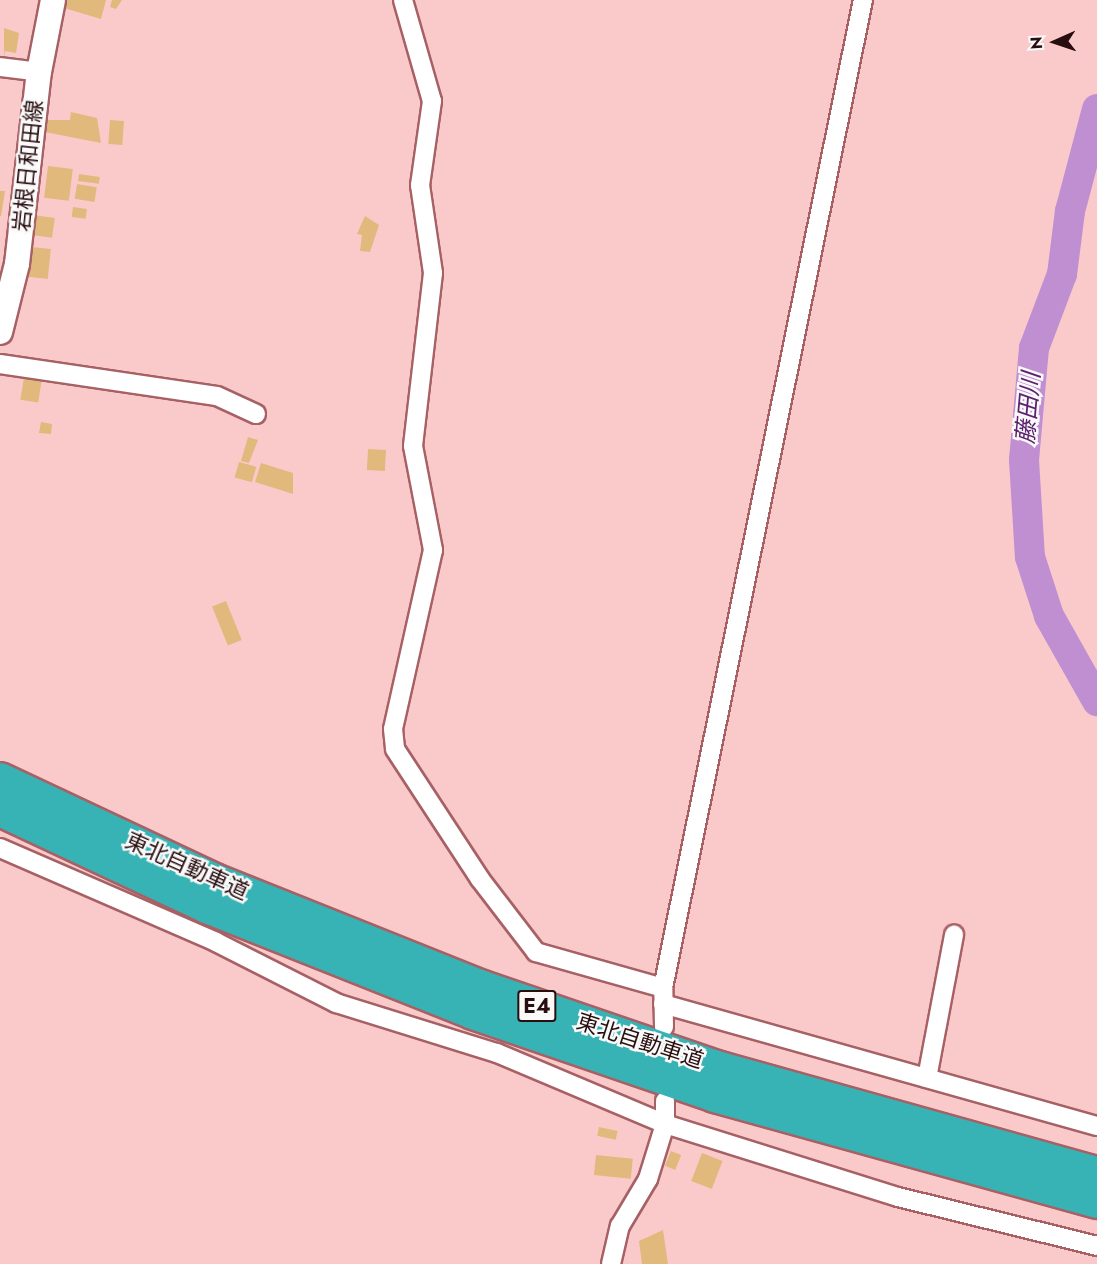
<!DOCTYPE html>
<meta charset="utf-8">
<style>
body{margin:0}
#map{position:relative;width:1097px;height:1264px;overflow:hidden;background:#facacb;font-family:Jost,"Noto Sans JP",sans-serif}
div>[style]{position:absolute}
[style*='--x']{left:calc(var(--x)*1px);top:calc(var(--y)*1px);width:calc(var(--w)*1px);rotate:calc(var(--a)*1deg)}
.river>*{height:30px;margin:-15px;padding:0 15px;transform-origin:15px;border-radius:15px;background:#bf8fd1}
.building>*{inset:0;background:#e1b97c;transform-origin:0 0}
.roads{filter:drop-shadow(2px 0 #a76165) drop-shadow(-2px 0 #a76165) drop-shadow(0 2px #a76165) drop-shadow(0 -2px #a76165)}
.minor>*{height:18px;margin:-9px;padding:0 9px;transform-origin:9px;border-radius:9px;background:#fff}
.secondary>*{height:24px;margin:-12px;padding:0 12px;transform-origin:12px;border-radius:12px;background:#fff}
.motorway>*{height:32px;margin:-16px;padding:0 16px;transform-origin:16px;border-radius:16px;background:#37b3b5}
span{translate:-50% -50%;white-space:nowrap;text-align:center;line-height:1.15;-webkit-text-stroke:5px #f9f9f9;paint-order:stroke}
.shield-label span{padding:2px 4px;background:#f9f9f9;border:2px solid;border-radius:4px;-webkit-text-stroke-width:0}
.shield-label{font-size:21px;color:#290e10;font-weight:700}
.street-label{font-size:22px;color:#290e10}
.water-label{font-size:24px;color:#5c216f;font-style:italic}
.north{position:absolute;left:1025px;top:12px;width:60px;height:60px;-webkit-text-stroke:4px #f9f9f9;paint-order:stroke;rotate:267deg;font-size:16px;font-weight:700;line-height:24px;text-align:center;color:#290e10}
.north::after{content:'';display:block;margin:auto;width:21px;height:27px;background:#290e10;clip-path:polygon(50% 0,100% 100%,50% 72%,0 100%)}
</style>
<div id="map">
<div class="river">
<div style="--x:1097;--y:109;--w:106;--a:104.8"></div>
<div style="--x:1070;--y:211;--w:64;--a:97.2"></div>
<div style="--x:1062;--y:274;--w:79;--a:110.7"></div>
<div style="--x:1034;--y:348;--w:112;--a:95.1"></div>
<div style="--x:1024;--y:460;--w:97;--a:86.5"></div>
<div style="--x:1030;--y:557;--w:62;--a:72.1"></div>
<div style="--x:1049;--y:616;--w:98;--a:60.5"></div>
</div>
<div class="building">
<div style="clip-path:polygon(66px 0,106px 0,101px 19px,64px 8px)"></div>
<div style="clip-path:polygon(112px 0,122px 0,116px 9px,110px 7px)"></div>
<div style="clip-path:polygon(4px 28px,19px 33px,16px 53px,5px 51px,4px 57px)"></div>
<div style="clip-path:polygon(71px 112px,97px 118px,101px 143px,45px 132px,46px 120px,70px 120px)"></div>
<div style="left:110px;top:120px;width:14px;height:24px;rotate:4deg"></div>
<div style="left:48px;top:166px;width:25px;height:32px;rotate:7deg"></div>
<div style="left:79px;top:174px;width:21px;height:7px;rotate:8deg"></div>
<div style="left:77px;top:184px;width:20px;height:15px;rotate:9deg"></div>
<div style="clip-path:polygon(0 191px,5px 191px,1px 216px,0 216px)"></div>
<div style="left:73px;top:207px;width:14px;height:10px;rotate:8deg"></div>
<div style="left:33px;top:215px;width:22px;height:20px;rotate:8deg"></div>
<div style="clip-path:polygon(365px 216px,379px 225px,370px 252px,360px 251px,362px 235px,357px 234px)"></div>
<div style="left:31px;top:247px;width:20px;height:30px;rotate:6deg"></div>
<div style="left:24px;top:377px;width:18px;height:23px;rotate:9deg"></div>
<div style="clip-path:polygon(41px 422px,52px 424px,51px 434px,39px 433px)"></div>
<div style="clip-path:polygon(248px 437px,258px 440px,249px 463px,241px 461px)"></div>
<div style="left:368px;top:449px;width:18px;height:21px;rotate:3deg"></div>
<div style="left:239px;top:462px;width:18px;height:16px;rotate:16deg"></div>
<div style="clip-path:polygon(261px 463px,293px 473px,293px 494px,255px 482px)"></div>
<div style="left:226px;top:601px;width:42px;height:15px;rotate:68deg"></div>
<div style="left:599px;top:1127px;width:19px;height:9px;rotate:12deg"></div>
<div style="left:671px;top:1151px;width:11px;height:16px;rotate:22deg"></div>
<div style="left:702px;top:1153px;width:22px;height:30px;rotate:21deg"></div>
<div style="left:596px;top:1155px;width:37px;height:20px;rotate:6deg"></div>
<div style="clip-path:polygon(663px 1230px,668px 1264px,642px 1264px,639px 1241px)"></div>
</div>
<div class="roads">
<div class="minor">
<div style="--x:403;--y:0;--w:105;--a:74"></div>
<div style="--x:432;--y:101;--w:85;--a:98.1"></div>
<div style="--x:420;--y:185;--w:89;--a:81.6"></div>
<div style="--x:433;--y:273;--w:174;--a:96.6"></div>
<div style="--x:413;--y:446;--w:106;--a:79.1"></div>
<div style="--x:433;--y:550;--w:183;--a:102.6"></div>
<div style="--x:393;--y:729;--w:20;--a:84"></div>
<div style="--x:395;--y:749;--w:155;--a:56.8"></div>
<div style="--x:480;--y:879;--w:92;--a:52.5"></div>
<div style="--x:536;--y:952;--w:132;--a:15.8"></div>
<div style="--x:0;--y:67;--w:39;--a:7"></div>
<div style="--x:0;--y:364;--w:219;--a:8.4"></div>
<div style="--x:217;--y:396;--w:43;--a:24.8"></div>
<div style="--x:0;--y:848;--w:236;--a:23.5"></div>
<div style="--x:216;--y:942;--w:135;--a:26.9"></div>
<div style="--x:336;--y:1003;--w:169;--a:17.3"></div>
<div style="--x:497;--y:1053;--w:182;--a:22.9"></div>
<div style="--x:665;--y:1124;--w:244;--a:17.4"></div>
<div style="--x:898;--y:1197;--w:205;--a:13.8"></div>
<div style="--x:663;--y:1004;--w:451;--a:15.7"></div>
<div style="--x:664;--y:1027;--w:39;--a:-91"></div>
<div style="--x:663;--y:988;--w:1008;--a:-78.56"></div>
<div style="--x:927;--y:1078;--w:146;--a:-79.3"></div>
<div style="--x:611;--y:1264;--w:39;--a:-77"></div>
<div style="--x:620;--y:1226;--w:55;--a:-59.2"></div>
<div style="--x:648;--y:1179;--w:58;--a:-72.8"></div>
<div style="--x:665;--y:1124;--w:23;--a:-90"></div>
</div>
<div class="secondary">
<div style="--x:0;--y:332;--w:70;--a:-76"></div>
<div style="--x:17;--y:264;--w:193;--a:-83.5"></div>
<div style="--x:39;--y:72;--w:73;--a:-79"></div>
</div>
<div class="motorway">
<div style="--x:0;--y:779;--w:238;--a:25.2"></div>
<div style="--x:215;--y:880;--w:289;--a:21.8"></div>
<div style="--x:483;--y:987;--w:250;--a:18.9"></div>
<div style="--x:720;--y:1068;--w:391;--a:15.6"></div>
<div style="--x:0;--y:810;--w:229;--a:25.1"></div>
<div style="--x:207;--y:907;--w:286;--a:21.7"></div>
<div style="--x:473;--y:1013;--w:256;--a:18.9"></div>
<div style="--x:715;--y:1096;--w:396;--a:15.5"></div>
</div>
</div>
<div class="shield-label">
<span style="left:537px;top:1006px">E4</span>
</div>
<div class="street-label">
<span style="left:28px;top:166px;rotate:-84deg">岩根日和田線</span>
<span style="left:187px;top:866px;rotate:24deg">東北自動車道</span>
<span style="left:640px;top:1041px;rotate:18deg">東北自動車道</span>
</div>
<div class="water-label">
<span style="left:1028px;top:408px;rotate:-85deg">藤田川</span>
</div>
<div class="north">N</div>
</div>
